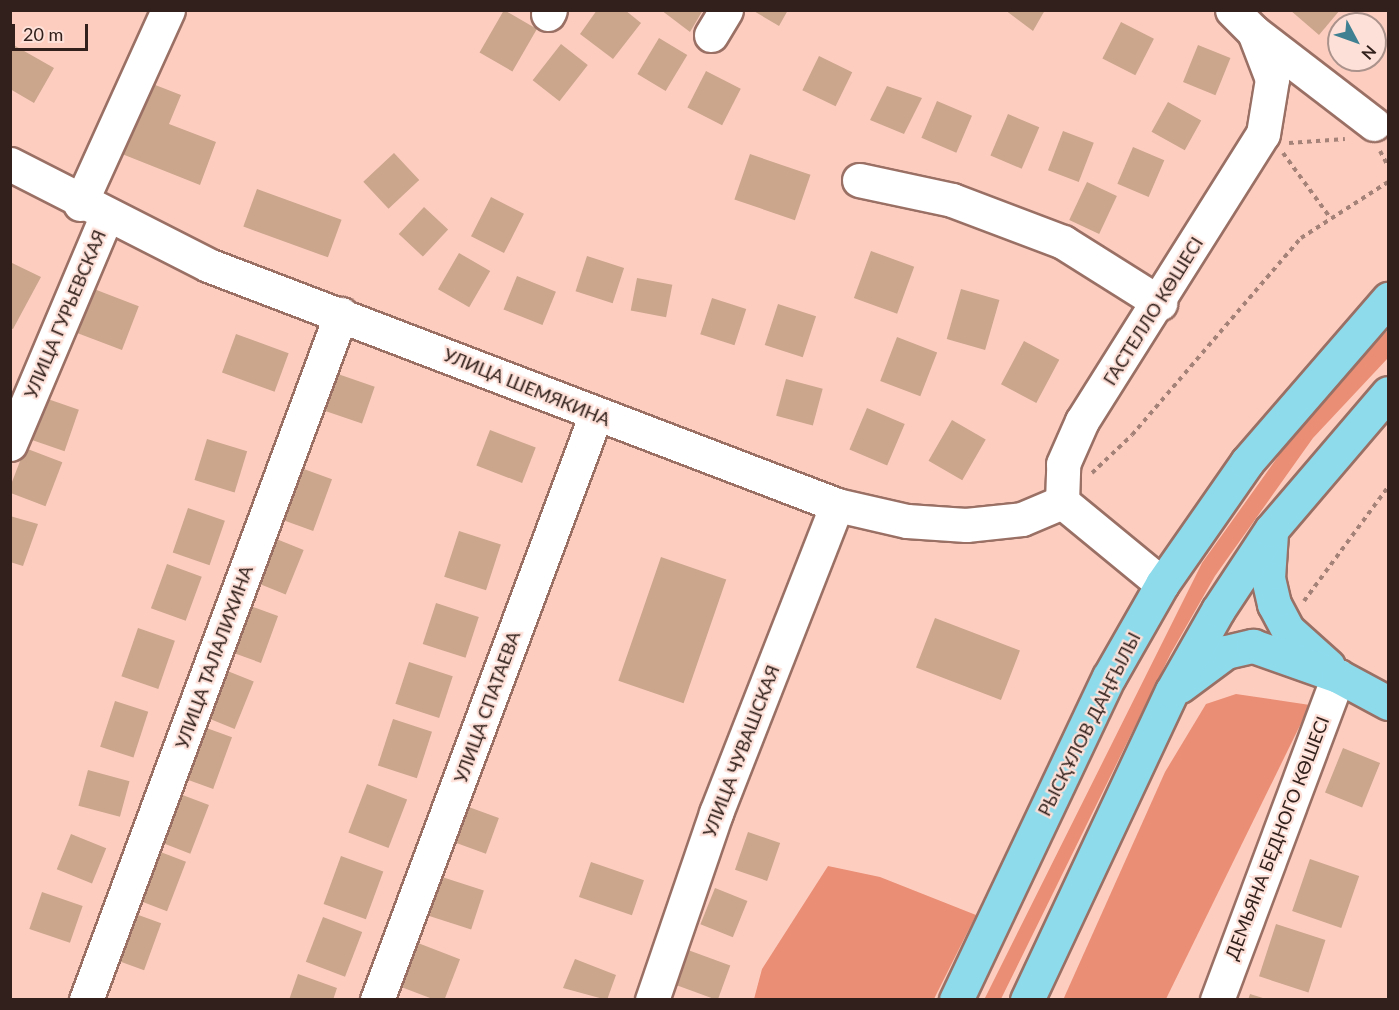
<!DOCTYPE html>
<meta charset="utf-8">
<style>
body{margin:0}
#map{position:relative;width:1399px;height:1010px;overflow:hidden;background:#fdcec0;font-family:Lato,sans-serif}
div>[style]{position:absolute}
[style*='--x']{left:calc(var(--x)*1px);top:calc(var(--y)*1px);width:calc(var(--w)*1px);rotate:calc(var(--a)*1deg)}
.green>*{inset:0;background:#ea8e75}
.building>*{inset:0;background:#cba58c;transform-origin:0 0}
.path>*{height:4px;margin-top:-2px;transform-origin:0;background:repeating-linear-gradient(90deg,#a48278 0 4.5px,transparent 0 9px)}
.roads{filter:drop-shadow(2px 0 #9a7065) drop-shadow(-2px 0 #9a7065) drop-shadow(0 2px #9a7065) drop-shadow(0 -2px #9a7065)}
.minor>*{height:33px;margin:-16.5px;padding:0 16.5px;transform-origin:16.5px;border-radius:16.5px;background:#fff}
.major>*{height:33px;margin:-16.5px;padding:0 16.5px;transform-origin:16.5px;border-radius:16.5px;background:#8edbec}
span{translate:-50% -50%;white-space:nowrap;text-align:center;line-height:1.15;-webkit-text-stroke:4.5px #fde0d8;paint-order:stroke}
.street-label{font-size:18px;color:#31201b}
.frame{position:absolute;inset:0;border:12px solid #31201b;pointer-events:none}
.north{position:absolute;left:1327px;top:12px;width:60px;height:60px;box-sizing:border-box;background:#fde0d8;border:2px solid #ab938c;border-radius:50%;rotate:131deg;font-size:16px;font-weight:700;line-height:24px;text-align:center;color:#31201b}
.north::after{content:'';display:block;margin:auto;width:21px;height:27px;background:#3f8192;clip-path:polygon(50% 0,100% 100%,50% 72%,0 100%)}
.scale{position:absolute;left:12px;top:24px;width:76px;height:27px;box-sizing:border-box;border:3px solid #31201b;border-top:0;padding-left:8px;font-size:18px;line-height:21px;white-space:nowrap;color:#31201b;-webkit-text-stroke:4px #fde0d8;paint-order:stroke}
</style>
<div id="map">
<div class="green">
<div style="clip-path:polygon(1388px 330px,1388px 358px,1313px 438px,1215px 576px,1171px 653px,1001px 999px,984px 1000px,1202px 563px,1302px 423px)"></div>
<div style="clip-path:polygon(1236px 694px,1310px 705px,1166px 999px,1063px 1000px,1165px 772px,1206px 704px)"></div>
<div style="clip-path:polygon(828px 866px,880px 877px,976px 915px,934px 999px,754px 999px,762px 969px)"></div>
</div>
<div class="building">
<div style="left:504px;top:10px;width:38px;height:49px;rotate:30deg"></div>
<div style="clip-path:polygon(597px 10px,625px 10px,641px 23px,613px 59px,580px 34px)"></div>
<div style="clip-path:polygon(661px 10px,703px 10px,690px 32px)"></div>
<div style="clip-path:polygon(752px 10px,788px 10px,779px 26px)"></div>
<div style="clip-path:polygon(1005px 10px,1045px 10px,1033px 31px)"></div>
<div style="clip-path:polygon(1290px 10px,1340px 10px,1319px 35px)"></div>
<div style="left:1121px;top:22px;width:37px;height:41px;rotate:27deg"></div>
<div style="left:659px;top:38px;width:33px;height:42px;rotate:31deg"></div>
<div style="clip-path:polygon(10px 43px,54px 68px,34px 103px,10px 89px)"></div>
<div style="left:561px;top:44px;width:34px;height:46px;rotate:38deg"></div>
<div style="left:1198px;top:45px;width:35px;height:40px;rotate:22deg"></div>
<div style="left:819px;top:56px;width:37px;height:38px;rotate:26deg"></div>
<div style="left:706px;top:71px;width:39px;height:41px;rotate:27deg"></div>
<div style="clip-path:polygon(145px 81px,181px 95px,169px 124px,216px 142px,200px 185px,117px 152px)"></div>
<div style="clip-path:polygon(887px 86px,922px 98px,904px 134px,870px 120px)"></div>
<div style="left:937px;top:101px;width:38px;height:40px;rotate:23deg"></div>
<div style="left:1168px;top:102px;width:38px;height:34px;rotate:29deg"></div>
<div style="left:1008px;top:114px;width:34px;height:45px;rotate:23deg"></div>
<div style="left:1063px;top:131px;width:33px;height:42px;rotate:21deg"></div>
<div style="left:1133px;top:147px;width:34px;height:40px;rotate:23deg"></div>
<div style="left:394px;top:153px;width:37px;height:42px;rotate:47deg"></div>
<div style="left:750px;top:154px;width:64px;height:48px;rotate:19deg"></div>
<div style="left:1087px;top:182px;width:33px;height:42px;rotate:25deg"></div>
<div style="left:257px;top:189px;width:90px;height:40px;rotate:20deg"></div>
<div style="left:491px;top:197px;width:37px;height:44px;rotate:27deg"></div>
<div style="left:424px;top:207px;width:33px;height:37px;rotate:43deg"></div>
<div style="left:871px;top:251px;width:46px;height:50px;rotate:20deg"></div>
<div style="left:459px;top:253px;width:36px;height:42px;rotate:30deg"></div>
<div style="left:587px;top:256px;width:39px;height:37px;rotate:18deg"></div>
<div style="clip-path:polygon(10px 262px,41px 277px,13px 329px,10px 328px)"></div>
<div style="left:517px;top:276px;width:42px;height:36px;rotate:22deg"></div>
<div style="left:637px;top:278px;width:36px;height:33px;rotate:11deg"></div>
<div style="left:94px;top:289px;width:48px;height:47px;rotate:21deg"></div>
<div style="left:961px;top:289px;width:40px;height:52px;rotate:16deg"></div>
<div style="left:712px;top:298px;width:36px;height:38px;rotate:18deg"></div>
<div style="left:778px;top:304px;width:40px;height:43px;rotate:18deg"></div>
<div style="left:236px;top:334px;width:56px;height:41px;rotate:20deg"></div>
<div style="left:897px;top:337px;width:43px;height:47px;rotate:21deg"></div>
<div style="left:1024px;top:341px;width:40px;height:49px;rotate:28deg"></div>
<div style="left:335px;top:373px;width:42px;height:39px;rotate:19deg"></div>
<div style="left:786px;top:379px;width:38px;height:38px;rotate:15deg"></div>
<div style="left:42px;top:397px;width:39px;height:44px;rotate:19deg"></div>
<div style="left:867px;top:408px;width:41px;height:45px;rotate:23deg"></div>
<div style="left:952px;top:420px;width:39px;height:47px;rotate:30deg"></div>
<div style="left:490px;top:430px;width:49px;height:38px;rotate:21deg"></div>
<div style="left:207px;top:439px;width:42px;height:43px;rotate:17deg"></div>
<div style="left:25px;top:448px;width:40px;height:47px;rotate:21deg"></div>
<div style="left:301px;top:468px;width:33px;height:55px;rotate:20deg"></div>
<div style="left:188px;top:508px;width:39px;height:47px;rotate:19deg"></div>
<div style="clip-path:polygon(10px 516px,38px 524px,23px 566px,10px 562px)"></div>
<div style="left:459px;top:531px;width:44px;height:48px;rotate:18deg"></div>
<div style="left:274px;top:538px;width:32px;height:48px;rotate:22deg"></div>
<div style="left:661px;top:557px;width:69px;height:131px;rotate:19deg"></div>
<div style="left:167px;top:564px;width:37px;height:47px;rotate:20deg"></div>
<div style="left:436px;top:603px;width:45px;height:43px;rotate:18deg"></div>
<div style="left:248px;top:605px;width:32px;height:50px;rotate:20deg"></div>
<div style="left:935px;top:618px;width:91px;height:53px;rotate:21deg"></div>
<div style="left:138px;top:628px;width:39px;height:51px;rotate:19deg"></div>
<div style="left:409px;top:662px;width:46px;height:44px;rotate:18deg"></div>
<div style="left:225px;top:670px;width:31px;height:51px;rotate:22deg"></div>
<div style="left:115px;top:701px;width:35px;height:48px;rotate:18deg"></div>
<div style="left:393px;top:719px;width:41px;height:49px;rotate:18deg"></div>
<div style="left:201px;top:726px;width:33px;height:55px;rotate:20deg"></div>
<div style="left:1343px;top:748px;width:40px;height:48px;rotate:22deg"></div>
<div style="left:88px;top:770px;width:43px;height:37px;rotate:15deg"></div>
<div style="left:367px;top:784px;width:43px;height:52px;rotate:21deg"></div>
<div style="left:180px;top:794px;width:31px;height:52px;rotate:21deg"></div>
<div style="left:466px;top:806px;width:35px;height:38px;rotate:20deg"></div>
<div style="left:748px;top:832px;width:34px;height:40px;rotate:19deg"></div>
<div style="left:71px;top:834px;width:38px;height:38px;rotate:22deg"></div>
<div style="left:158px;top:851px;width:30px;height:53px;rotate:21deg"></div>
<div style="left:341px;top:856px;width:45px;height:51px;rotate:20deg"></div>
<div style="left:1310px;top:859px;width:52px;height:55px;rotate:19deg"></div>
<div style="left:591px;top:862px;width:56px;height:37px;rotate:19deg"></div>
<div style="left:442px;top:877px;width:44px;height:41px;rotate:18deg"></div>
<div style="left:715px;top:888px;width:35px;height:39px;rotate:22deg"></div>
<div style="left:42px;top:892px;width:43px;height:39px;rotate:19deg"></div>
<div style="left:133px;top:913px;width:30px;height:50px;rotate:20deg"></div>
<div style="left:323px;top:917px;width:42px;height:48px;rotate:21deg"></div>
<div style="left:1276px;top:924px;width:52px;height:55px;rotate:18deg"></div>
<div style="left:418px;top:943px;width:45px;height:47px;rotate:21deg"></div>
<div style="left:688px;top:950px;width:45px;height:37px;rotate:20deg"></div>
<div style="clip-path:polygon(575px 959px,616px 975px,607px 1000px,563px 988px)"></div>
<div style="clip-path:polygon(298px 974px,337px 988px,333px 1000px,289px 1000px)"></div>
<div style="clip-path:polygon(1250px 994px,1266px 999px,1266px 1000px,1248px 1000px)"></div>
</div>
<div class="path">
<div style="--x:1289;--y:143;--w:56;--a:-4.1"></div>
<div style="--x:1380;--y:151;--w:17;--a:62"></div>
<div style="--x:1283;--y:153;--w:78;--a:53.9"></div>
<div style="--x:1092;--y:473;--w:55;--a:-43.5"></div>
<div style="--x:1132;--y:435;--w:260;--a:-49.4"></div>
<div style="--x:1301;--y:238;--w:103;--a:-32.8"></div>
<div style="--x:1304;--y:601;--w:142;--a:-53.6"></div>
</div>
<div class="roads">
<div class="minor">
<div style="--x:548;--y:14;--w:4;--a:-63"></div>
<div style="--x:1254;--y:32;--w:151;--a:37.5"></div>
<div style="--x:711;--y:35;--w:29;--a:-59"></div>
<div style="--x:10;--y:164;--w:222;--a:27"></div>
<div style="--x:208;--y:265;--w:673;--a:20.88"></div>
<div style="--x:837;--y:505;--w:72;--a:12.9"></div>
<div style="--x:907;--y:521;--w:59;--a:3.9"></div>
<div style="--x:966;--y:525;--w:56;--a:-6.1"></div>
<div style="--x:1022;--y:519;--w:43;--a:-23"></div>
<div style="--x:859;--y:180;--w:95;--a:12.1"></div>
<div style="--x:952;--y:200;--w:119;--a:20.7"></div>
<div style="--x:1063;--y:242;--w:115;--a:32.2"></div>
<div style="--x:80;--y:204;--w:213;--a:-65.6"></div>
<div style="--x:10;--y:444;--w:246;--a:-67.1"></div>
<div style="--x:1162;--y:584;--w:129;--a:-140.6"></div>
<div style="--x:1062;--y:502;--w:38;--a:-88"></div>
<div style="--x:1063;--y:464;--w:47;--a:-66.2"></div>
<div style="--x:1082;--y:421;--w:339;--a:-57.8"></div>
<div style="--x:1263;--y:134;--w:56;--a:-80.7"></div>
<div style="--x:1272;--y:79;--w:50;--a:-111"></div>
<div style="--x:1254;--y:32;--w:31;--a:-135"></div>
<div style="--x:86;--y:1000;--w:732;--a:-69.61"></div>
<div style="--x:377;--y:1000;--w:626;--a:-69.51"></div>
<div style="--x:652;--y:1000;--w:198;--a:-71.1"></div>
<div style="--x:716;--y:813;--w:331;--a:-68.6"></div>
<div style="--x:1217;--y:1000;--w:346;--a:-69.5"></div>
</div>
<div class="major">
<div style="--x:1271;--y:533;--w:45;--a:93.8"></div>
<div style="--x:1268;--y:578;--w:27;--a:77"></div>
<div style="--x:1274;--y:604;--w:30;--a:62"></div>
<div style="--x:1288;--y:630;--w:54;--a:42"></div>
<div style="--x:1180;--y:686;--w:57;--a:-36.5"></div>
<div style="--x:1226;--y:652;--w:28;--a:-13"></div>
<div style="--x:1253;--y:646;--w:90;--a:19.4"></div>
<div style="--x:1338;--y:676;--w:57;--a:28.4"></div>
<div style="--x:956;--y:1000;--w:357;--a:-64.7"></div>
<div style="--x:1109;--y:677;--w:107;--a:-60.3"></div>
<div style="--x:1162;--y:584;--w:149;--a:-55.1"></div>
<div style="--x:1247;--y:462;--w:216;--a:-49.1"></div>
<div style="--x:1027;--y:1000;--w:341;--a:-64.9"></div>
<div style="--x:1172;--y:691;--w:93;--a:-60.4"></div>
<div style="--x:1218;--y:610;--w:96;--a:-56.5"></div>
<div style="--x:1271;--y:530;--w:180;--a:-49.5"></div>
</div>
</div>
<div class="street-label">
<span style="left:1153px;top:311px;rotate:-58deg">ГАСТЕЛЛО КӨШЕСІ</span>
<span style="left:65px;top:314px;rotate:-67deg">УЛИЦА ГУРЬЕВСКАЯ</span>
<span style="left:527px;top:387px;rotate:22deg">УЛИЦА ШЕМЯКИНА</span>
<span style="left:214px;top:657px;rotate:-70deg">УЛИЦА ТАЛАЛИХИНА</span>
<span style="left:487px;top:707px;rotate:-70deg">УЛИЦА СПАТАЕВА</span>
<span style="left:1089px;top:724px;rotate:-63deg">РЫСҚҰЛОВ ДАҢҒЫЛЫ</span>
<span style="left:741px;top:751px;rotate:-69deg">УЛИЦА ЧУВАШСКАЯ</span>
<span style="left:1277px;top:838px;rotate:-69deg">ДЕМЬЯНА БЕДНОГО КӨШЕСІ</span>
</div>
<div class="frame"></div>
<div class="north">N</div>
<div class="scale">20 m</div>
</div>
